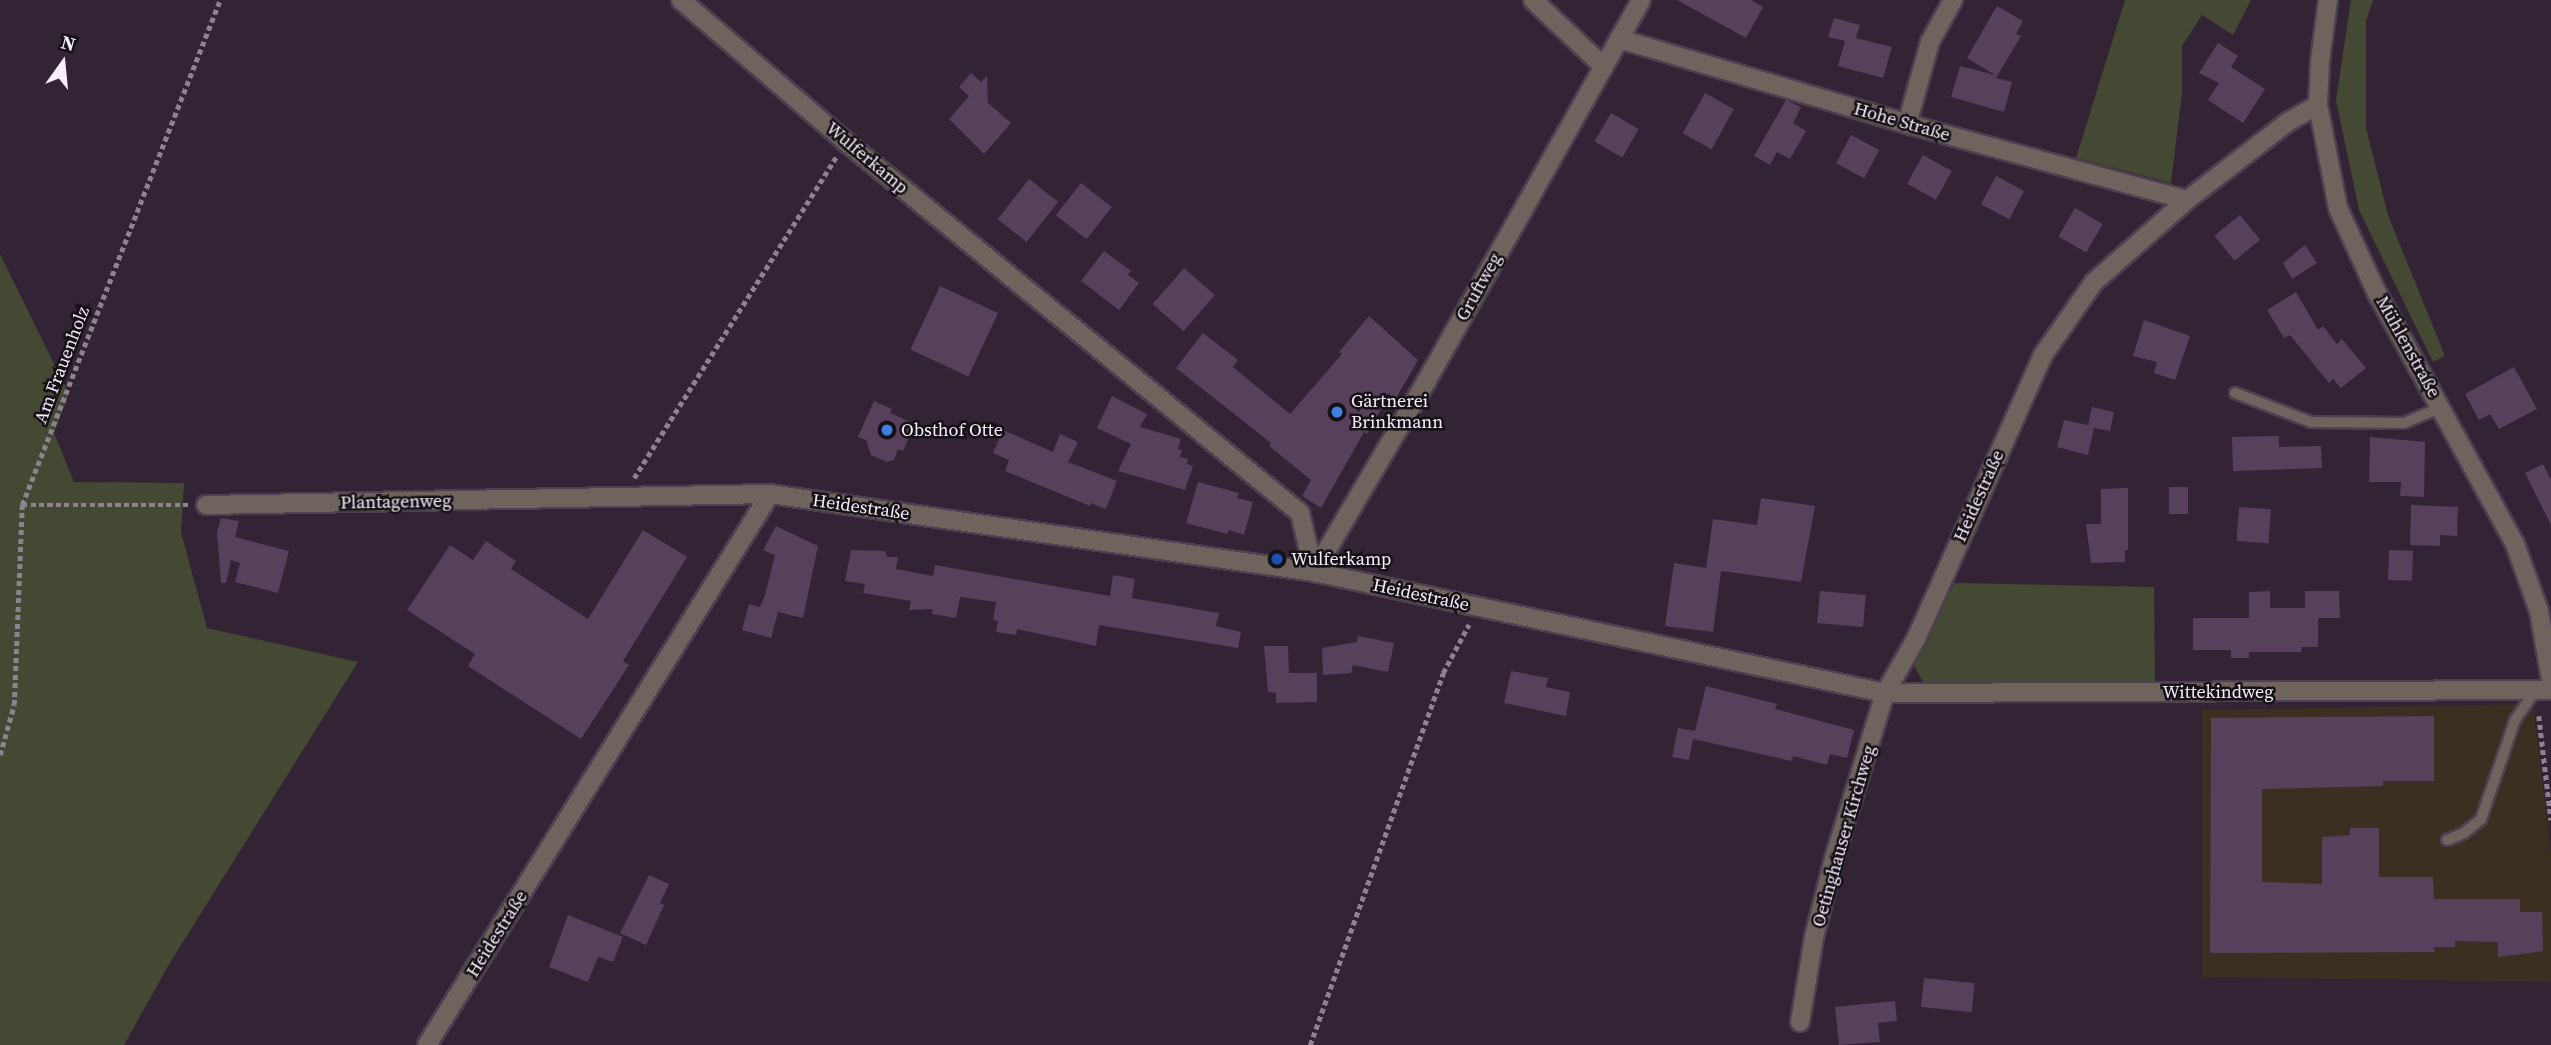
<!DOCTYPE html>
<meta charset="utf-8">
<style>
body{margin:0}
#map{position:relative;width:2551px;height:1045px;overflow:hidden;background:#322335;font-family:"Source Serif 4",serif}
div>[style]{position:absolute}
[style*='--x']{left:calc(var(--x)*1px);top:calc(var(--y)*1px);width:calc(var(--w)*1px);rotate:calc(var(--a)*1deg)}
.industrial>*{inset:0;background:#3a2f20}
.green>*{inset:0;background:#454833}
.building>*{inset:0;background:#57405c;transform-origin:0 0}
.path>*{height:4.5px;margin-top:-2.25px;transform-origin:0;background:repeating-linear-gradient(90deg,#8e8291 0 5px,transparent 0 8.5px)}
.roads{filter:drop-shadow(2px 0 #4e3f51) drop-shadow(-2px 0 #4e3f51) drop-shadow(0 2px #4e3f51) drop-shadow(0 -2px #4e3f51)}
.service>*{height:10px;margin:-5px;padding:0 5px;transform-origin:5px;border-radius:5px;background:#6e645d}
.minor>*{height:18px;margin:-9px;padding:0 9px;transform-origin:9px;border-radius:9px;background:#6e645d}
.tertiary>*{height:18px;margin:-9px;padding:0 9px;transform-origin:9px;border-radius:9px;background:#6e645d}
.dots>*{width:19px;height:19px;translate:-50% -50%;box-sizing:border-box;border:4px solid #161017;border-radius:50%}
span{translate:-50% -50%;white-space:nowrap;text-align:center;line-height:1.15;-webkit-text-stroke:5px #161017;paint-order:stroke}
.street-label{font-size:18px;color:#f7eefa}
.poi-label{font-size:18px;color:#f7eefa}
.left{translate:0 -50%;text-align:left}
.north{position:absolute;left:28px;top:28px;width:70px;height:70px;-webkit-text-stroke:5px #161017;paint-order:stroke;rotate:15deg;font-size:19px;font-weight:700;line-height:28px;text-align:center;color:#f7eefa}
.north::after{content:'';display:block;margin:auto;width:24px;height:32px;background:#f7eefa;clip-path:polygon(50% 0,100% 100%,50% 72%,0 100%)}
</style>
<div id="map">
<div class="industrial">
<div style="clip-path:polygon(2533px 704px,2551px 852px,2551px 982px,2202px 977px,2202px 710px)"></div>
</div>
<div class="green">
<div style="clip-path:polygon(2125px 0,2251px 0,2233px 35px,2202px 15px,2182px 46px,2182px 93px,2171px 183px,2076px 158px)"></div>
<div style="clip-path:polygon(2351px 0,2373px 0,2366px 21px,2366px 128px,2388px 215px,2445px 356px,2433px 362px,2359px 210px,2336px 100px)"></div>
<div style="clip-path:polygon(0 254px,69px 394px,54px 433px,74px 482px,184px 483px,181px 532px,207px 628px,358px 662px,168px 966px,124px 1045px,0 1045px)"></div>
<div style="clip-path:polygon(1954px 583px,2154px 587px,2155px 683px,1925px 685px,1914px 666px)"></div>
</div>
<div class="building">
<div style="clip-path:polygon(1677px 0,1751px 0,1763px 7px,1746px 38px)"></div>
<div style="clip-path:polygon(1997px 6px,2023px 21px,2016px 34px,2021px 36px,1996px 78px,2012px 82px,2004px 112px,1951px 97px,1960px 66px,1995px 75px,1967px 58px)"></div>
<div style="clip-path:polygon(1834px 18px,1860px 25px,1856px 38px,1892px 47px,1883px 78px,1838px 66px,1845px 41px,1828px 37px)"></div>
<div style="clip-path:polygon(2218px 43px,2238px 56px,2231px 67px,2265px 89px,2243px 123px,2208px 100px,2219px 83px,2199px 73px)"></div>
<div style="clip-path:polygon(971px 73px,981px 82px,987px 76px,988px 103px,1011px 123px,984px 154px,949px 119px,969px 96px,959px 87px)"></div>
<div style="left:1705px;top:93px;width:33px;height:46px;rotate:29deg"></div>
<div style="clip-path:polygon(1786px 100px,1801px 107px,1793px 123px,1806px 131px,1790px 159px,1777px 152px,1770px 165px,1754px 156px)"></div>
<div style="left:1611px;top:113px;width:32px;height:33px;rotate:30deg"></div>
<div style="left:1851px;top:135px;width:32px;height:32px;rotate:28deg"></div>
<div style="left:1923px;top:155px;width:33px;height:33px;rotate:29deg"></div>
<div style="left:1996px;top:176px;width:32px;height:32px;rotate:28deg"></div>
<div style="left:1029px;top:179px;width:37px;height:51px;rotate:38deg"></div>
<div style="left:1081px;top:183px;width:39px;height:41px;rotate:38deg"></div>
<div style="left:2075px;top:208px;width:32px;height:33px;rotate:30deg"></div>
<div style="left:2240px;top:215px;width:32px;height:33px;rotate:51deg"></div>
<div style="clip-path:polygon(2305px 245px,2317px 263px,2292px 279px,2283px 263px)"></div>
<div style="clip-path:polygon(1104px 251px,1131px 271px,1128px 275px,1139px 283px,1119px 310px,1081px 281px)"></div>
<div style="left:1184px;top:268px;width:41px;height:48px;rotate:41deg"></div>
<div style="left:940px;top:286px;width:64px;height:70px;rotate:25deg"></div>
<div style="clip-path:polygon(2296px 292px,2318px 330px,2323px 326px,2337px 344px,2342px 339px,2366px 368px,2341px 388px,2333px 379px,2329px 383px,2290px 335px,2284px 338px,2267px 310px)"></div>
<div style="clip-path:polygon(1369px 316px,1418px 360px,1395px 400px,1389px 395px,1367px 434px,1364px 432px,1321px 508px,1302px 496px,1311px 480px,1269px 446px,1271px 443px,1176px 368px,1203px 333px,1238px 360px,1233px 367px,1290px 414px,1342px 354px,1339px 352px)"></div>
<div style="clip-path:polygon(2144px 320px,2190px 336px,2175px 380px,2154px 373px,2157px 362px,2133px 356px)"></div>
<div style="clip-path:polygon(2514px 367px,2537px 409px,2499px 429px,2490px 414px,2479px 420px,2465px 394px)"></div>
<div style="clip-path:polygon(1112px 396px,1147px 414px,1140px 427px,1181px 439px,1178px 449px,1182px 450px,1180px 457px,1188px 459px,1187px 464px,1193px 466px,1185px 490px,1118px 471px,1131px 444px,1097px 428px)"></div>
<div style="clip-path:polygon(874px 401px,892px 409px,890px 413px,915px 424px,903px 451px,898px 449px,894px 460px,887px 462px,871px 455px,866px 440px,858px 437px)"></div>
<div style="clip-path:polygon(2092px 407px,2114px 412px,2110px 431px,2094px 428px,2088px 455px,2057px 447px,2064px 420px,2088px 425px)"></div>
<div style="clip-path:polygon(1003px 430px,1053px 452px,1060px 434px,1078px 442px,1068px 462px,1117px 481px,1106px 509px,1091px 503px,1090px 506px,1005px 471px,1009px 460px,993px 453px)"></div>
<div style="clip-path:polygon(2279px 436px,2279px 447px,2321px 446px,2322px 468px,2233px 471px,2232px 437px)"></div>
<div style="clip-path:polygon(2370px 437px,2425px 442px,2424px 497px,2400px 496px,2401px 482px,2369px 482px)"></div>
<div style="clip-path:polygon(2543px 464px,2551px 480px,2551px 525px,2525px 473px)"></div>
<div style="clip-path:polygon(1198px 482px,1239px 493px,1237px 498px,1253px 502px,1244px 535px,1229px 530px,1227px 534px,1186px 523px)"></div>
<div style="left:2169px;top:487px;width:19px;height:27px"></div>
<div style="clip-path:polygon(2128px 488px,2128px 550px,2125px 550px,2125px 562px,2091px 563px,2086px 524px,2101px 524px,2101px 489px)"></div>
<div style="clip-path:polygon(1761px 498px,1815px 506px,1801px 582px,1721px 571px,1713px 632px,1665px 626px,1674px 563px,1706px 568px,1713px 519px,1757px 525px)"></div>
<div style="clip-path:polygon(2411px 505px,2458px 507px,2457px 536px,2440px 535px,2440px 546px,2410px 545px)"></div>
<div style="left:2239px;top:507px;width:32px;height:34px;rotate:4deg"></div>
<div style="clip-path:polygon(221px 518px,239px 521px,235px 537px,289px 551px,278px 593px,235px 582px,240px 563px,231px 560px,226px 583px,221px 583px,217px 532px)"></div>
<div style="clip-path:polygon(776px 526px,818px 546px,803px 618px,778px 612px,771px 638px,742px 630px,749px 604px,760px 607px,765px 595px,775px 555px,763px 550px)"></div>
<div style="clip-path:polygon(643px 530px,687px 557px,623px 661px,629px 665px,581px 739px,468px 666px,475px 654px,407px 610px,450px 545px,473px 560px,486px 541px,516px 561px,511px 569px,588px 619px)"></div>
<div style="clip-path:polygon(851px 550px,885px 551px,887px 557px,898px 557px,896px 569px,933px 576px,935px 565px,1110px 596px,1113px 575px,1135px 579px,1132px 598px,1219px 613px,1216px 626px,1241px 632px,1238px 648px,1099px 625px,1096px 646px,1017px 629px,1016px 635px,996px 632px,998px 621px,993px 620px,996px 602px,960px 597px,956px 618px,932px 614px,933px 609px,909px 610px,911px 601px,863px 593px,865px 584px,845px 581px)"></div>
<div style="left:2389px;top:550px;width:24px;height:30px;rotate:2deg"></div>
<div style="left:1820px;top:591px;width:46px;height:32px;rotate:5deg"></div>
<div style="clip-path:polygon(2270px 591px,2270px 608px,2305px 608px,2305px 591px,2339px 591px,2340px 618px,2318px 618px,2318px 647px,2302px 647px,2301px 652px,2249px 652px,2249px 658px,2231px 658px,2231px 650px,2193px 650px,2193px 618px,2249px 618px,2249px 592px)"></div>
<div style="clip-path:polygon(1358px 636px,1394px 643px,1388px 672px,1353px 665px,1351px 673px,1323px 675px,1322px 648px,1357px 642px)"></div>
<div style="clip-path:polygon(1264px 646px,1288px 646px,1289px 673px,1317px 673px,1317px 702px,1276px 703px,1276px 693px,1268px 692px)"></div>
<div style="clip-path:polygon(1511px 671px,1548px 678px,1546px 687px,1570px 692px,1566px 716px,1504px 703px)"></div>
<div style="clip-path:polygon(1706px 686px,1777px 704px,1775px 709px,1854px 730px,1847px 758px,1830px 754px,1827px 765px,1793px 756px,1792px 761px,1693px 739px,1689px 760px,1672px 757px,1678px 728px,1695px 731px)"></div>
<div style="clip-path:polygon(2434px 716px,2434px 781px,2383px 781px,2383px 786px,2262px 789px,2262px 882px,2322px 884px,2322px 837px,2350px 835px,2350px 828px,2379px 828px,2379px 877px,2433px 877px,2434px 899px,2520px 899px,2520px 912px,2542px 912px,2543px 951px,2498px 957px,2498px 942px,2455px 941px,2455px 947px,2434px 947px,2435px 952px,2210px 953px,2211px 718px)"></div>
<div style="clip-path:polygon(649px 875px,669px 884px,660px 903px,664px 905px,646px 945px,620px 933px)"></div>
<div style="clip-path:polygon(568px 915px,623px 937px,613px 962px,598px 957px,588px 982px,549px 967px)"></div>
<div style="left:1924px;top:978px;width:51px;height:29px;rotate:6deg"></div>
<div style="clip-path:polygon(1895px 1001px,1897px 1021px,1878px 1023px,1880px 1042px,1839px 1045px,1835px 1007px)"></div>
</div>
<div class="path">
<div style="--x:634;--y:478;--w:379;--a:-57.8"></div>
<div style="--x:22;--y:505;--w:167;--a:0"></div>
<div style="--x:2539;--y:716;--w:105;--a:83.4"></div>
<div style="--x:0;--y:755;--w:52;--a:-74.4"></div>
<div style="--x:14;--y:705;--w:200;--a:-87.7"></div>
<div style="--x:22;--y:505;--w:542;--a:-68.59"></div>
<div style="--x:1310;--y:1045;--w:395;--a:-70.3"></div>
<div style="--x:1443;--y:673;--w:55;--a:-62"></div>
</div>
<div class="roads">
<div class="service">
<div style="--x:2235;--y:393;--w:81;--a:20.9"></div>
<div style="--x:2311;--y:422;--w:93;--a:0.6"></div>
<div style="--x:2404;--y:423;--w:41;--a:-22.8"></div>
<div style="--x:2447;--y:840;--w:18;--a:-22"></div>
<div style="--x:2464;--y:833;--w:22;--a:-39"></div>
<div style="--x:2481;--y:819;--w:105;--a:-71"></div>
<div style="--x:2515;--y:720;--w:37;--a:-55"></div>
</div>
<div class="minor">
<div style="--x:681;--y:0;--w:218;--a:40.7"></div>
<div style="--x:846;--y:142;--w:586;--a:39.26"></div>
<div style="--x:1300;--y:513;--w:61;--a:76.7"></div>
<div style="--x:1533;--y:0;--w:96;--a:43.3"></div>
<div style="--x:1619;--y:39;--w:300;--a:16.4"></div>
<div style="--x:1907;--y:124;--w:290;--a:15.2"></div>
<div style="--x:1907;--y:124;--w:85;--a:-74.3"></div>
<div style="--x:1930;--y:42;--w:48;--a:-61.3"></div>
<div style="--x:206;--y:505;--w:564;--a:-1.12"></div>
<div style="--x:770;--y:494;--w:550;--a:8.16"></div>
<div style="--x:1314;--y:572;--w:584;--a:11.96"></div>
<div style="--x:1885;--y:693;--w:666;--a:-0.26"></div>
<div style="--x:1314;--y:572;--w:221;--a:-59.5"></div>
<div style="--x:1426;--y:382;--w:438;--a:-60.6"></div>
<div style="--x:1800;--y:1022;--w:86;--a:-80.6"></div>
<div style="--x:1814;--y:937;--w:81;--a:-75.6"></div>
<div style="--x:1834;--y:859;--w:174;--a:-72.9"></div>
<div style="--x:1885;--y:693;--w:62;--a:-60.1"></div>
<div style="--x:1916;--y:639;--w:311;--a:-65.9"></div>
<div style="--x:2043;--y:355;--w:89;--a:-55.1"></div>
<div style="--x:2094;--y:282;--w:124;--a:-41.4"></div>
<div style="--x:2187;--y:200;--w:128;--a:-37.7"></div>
<div style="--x:2288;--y:122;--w:34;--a:-30"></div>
<div style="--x:427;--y:1045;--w:649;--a:-58.1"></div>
</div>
<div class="tertiary">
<div style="--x:2328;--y:0;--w:62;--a:97.5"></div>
<div style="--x:2320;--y:61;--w:44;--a:92.6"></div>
<div style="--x:2318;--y:105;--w:105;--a:79"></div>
<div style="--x:2338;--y:208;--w:94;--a:65.4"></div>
<div style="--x:2377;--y:293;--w:286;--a:61.2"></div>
<div style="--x:2515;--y:544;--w:71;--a:70.3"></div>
<div style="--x:2539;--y:611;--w:70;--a:80.1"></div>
</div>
</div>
<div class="dots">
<div style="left:1337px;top:412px;background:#3f7fe0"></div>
<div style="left:887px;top:430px;background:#3f7fe0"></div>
<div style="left:1277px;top:559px;background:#1a4fb4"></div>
</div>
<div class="street-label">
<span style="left:1902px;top:122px;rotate:16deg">Hohe Straße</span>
<span style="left:867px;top:158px;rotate:40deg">Wulferkamp</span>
<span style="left:1479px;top:287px;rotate:-61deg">Gruftweg</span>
<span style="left:2408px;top:347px;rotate:61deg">Mühlenstraße</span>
<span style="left:62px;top:365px;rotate:-69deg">Am Frauenholz</span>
<span style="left:1979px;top:496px;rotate:-66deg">Heidestraße</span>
<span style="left:396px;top:502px;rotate:-1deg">Plantagenweg</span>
<span style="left:861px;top:507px;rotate:8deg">Heidestraße</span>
<span style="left:1421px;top:595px;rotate:12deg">Heidestraße</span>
<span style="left:2218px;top:692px">Wittekindweg</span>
<span style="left:1844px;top:836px;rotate:-74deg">Oetinghauser Kirchweg</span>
<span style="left:497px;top:934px;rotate:-58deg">Heidestraße</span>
</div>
<div class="poi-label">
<span class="left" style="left:1351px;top:412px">Gärtnerei<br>Brinkmann</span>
<span class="left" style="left:901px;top:430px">Obsthof Otte</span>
<span class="left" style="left:1291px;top:559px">Wulferkamp</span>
</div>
<div class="north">N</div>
</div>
